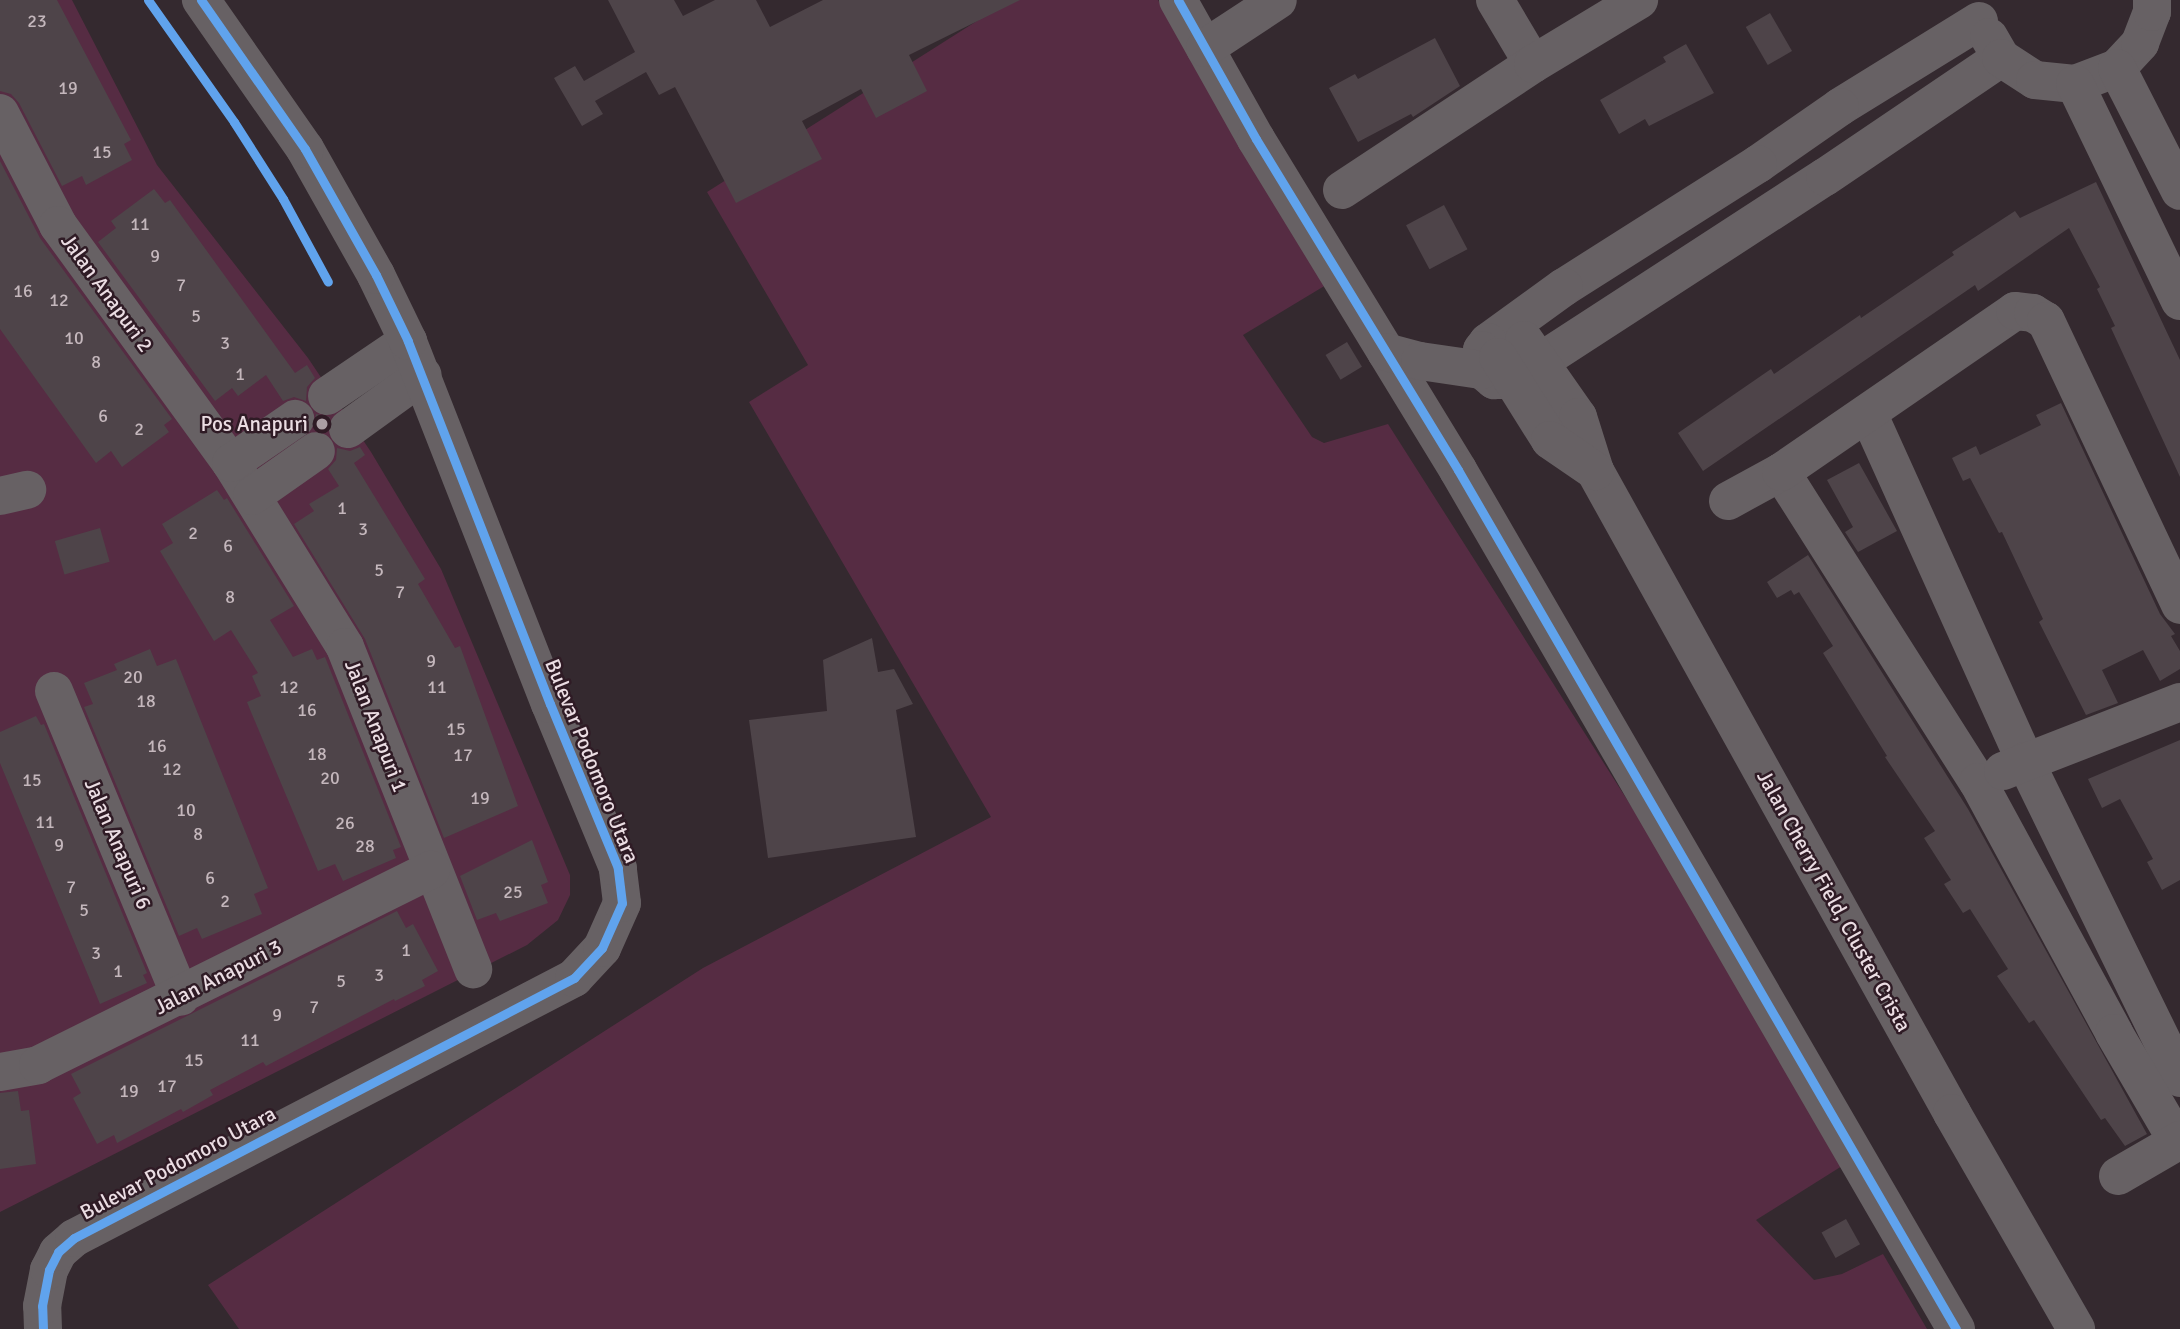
<!DOCTYPE html>
<style>
body{margin:0}
#map{position:relative;width:2180px;height:1329px;overflow:hidden;background:#34292f;font-family:Signika,sans-serif}
div>[style]{position:absolute}
[style*='--x']{left:calc(var(--x)*1px);top:calc(var(--y)*1px);width:calc(var(--w)*1px);rotate:calc(var(--a)*1deg)}
.green>*{inset:0;background:#562c43}
.building>*{inset:0;background:#4e4449;transform-origin:0 0}
.minor>*{height:38px;margin:-19px;padding:0 19px;transform-origin:19px;border-radius:19px;background:#676164}
.cycleway>*{height:9px;margin:-4.5px;padding:0 4.5px;transform-origin:4.5px;border-radius:4.5px;background:#60a3ed}
.dots>*{width:19px;height:19px;translate:-50% -50%;box-sizing:border-box;border:4px solid #2f1b25;border-radius:50%}
span{translate:-50% -50%;white-space:nowrap;text-align:center;line-height:1.15;-webkit-text-stroke:5px #2f1b25;paint-order:stroke}
.number-label{font-size:18px;color:#c4b7bc}
.number-label span{-webkit-text-stroke-width:0}
.street-label{font-size:21px;color:#ebdde3}
.poi-label{font-size:21px;color:#ebdde3}
.right{translate:-100% -50%;text-align:right}
</style>
<div id="map">
<div class="green">
<div style="clip-path:polygon(0 0,72px 0,157px 165px,308px 358px,371px 452px,441px 569px,570px 875px,570px 895px,558px 920px,527px 945px,0 1212px)"></div>
<div style="clip-path:polygon(1010px 0,1158px 0,1326px 285px,1243px 335px,1312px 437px,1324px 443px,1388px 424px,1668px 864px,1842px 1166px,1756px 1220px,1814px 1280px,1842px 1274px,1883px 1254px,1927px 1329px,239px 1329px,208px 1285px,703px 968px,991px 817px,749px 402px,808px 365px,707px 192px)"></div>
</div>
<div class="building">
<div style="clip-path:polygon(0 0,57px 0,131px 140px,124px 144px,132px 160px,86px 185px,82px 176px,62px 186px,19px 103px,11px 94px,0 91px)"></div>
<div style="clip-path:polygon(608px 0,674px 0,683px 16px,715px 0,756px 0,770px 27px,823px 0,1020px 0,909px 55px,927px 91px,876px 118px,861px 89px,802px 121px,822px 159px,736px 203px,675px 87px,659px 95px,646px 72px,595px 101px,603px 114px,582px 126px,554px 78px,575px 66px,584px 81px,635px 52px)"></div>
<div style="left:1770px;top:13px;width:44px;height:28px;rotate:60deg"></div>
<div style="clip-path:polygon(1435px 38px,1460px 86px,1413px 117px,1411px 114px,1358px 142px,1329px 88px,1355px 74px,1358px 79px)"></div>
<div style="clip-path:polygon(1686px 44px,1714px 93px,1649px 126px,1645px 119px,1619px 134px,1600px 100px,1666px 62px,1663px 57px)"></div>
<div style="clip-path:polygon(0 161px,40px 238px,172px 419px,164px 425px,169px 432px,122px 467px,111px 451px,96px 463px,0 329px)"></div>
<div style="clip-path:polygon(2096px 182px,2180px 360px,2180px 477px,2111px 328px,2115px 326px,2097px 289px,2100px 287px,2069px 228px,1978px 291px,1975px 285px,1703px 471px,1678px 433px,1771px 369px,1774px 374px,1860px 315px,1861px 318px,1954px 255px,1952px 252px,2015px 211px,2020px 218px)"></div>
<div style="clip-path:polygon(154px 189px,165px 203px,170px 200px,295px 373px,307px 365px,315px 378px,307px 387px,306px 401px,294px 397px,283px 401px,266px 375px,238px 396px,232px 388px,215px 401px,98px 242px,116px 228px,111px 221px)"></div>
<div style="left:1444px;top:205px;width:50px;height:43px;rotate:62deg"></div>
<div style="left:1347px;top:342px;width:29px;height:25px;rotate:59deg"></div>
<div style="clip-path:polygon(2061px 403px,2160px 614px,2175px 634px,2171px 636px,2180px 651px,2180px 669px,2160px 681px,2143px 650px,2102px 670px,2118px 703px,2086px 715px,2039px 622px,2043px 619px,2002px 532px,1999px 533px,1970px 478px,1963px 481px,1952px 458px,1976px 446px,1980px 455px,2041px 425px,2036px 415px)"></div>
<div style="clip-path:polygon(316px 414px,330px 417px,326px 432px,314px 429px)"></div>
<div style="clip-path:polygon(360px 447px,365px 455px,354px 463px,425px 579px,418px 584px,455px 648px,460px 646px,518px 806px,444px 838px,365px 639px,294px 524px,314px 511px,309px 504px,339px 486px,328px 469px,336px 460px,337px 448px,350px 451px)"></div>
<div style="clip-path:polygon(1859px 463px,1897px 531px,1858px 552px,1845px 532px,1853px 527px,1827px 480px)"></div>
<div style="clip-path:polygon(217px 490px,224px 500px,227px 498px,294px 606px,270px 620px,293px 657px,312px 649px,317px 660px,325px 657px,401px 847px,393px 850px,396px 858px,343px 881px,335px 864px,318px 871px,251px 712px,247px 702px,261px 696px,252px 676px,258px 673px,231px 630px,214px 641px,160px 551px,173px 543px,162px 524px)"></div>
<div style="left:100px;top:528px;width:35px;height:47px;rotate:74deg"></div>
<div style="clip-path:polygon(1808px 555px,1968px 809px,2147px 1134px,2125px 1146px,2105px 1118px,2101px 1120px,2034px 1020px,2029px 1023px,1997px 976px,2008px 969px,1970px 909px,1963px 913px,1944px 884px,1951px 880px,1924px 838px,1935px 831px,1885px 757px,1887px 756px,1823px 653px,1833px 646px,1799px 592px,1794px 595px,1791px 590px,1777px 598px,1767px 582px)"></div>
<div style="clip-path:polygon(872px 638px,878px 672px,894px 669px,913px 704px,896px 710px,916px 837px,768px 858px,749px 720px,827px 711px,823px 660px)"></div>
<div style="clip-path:polygon(150px 649px,157px 666px,176px 659px,268px 888px,254px 894px,262px 914px,202px 939px,197px 928px,179px 936px,84px 707px,93px 704px,84px 683px,117px 670px,114px 664px)"></div>
<div style="clip-path:polygon(36px 716px,41px 725px,44px 724px,147px 973px,143px 975px,147px 983px,100px 1004px,0 763px,0 732px)"></div>
<div style="clip-path:polygon(2180px 740px,2180px 880px,2162px 890px,2147px 862px,2153px 859px,2120px 799px,2102px 808px,2088px 779px)"></div>
<div style="clip-path:polygon(532px 840px,548px 882px,541px 885px,548px 903px,500px 921px,496px 913px,477px 920px,460px 876px)"></div>
<div style="clip-path:polygon(397px 911px,406px 928px,413px 924px,438px 971px,422px 980px,425px 986px,395px 1001px,394px 999px,266px 1066px,263px 1062px,210px 1090px,213px 1095px,183px 1112px,181px 1109px,117px 1143px,114px 1135px,97px 1144px,73px 1098px,81px 1093px,71px 1074px)"></div>
<div style="clip-path:polygon(18px 1091px,21px 1111px,29px 1110px,36px 1164px,0 1169px,0 1093px)"></div>
<div style="left:1846px;top:1219px;width:29px;height:28px;rotate:61deg"></div>
</div>
<div class="minor">
<div style="--x:1178;--y:0;--w:159;--a:60.7"></div>
<div style="--x:1256;--y:139;--w:388;--a:58.6"></div>
<div style="--x:1458;--y:470;--w:993;--a:59.9"></div>
<div style="--x:1495;--y:0;--w:74;--a:59.3"></div>
<div style="--x:1979;--y:21;--w:163;--a:148.3"></div>
<div style="--x:1840;--y:107;--w:100;--a:145.2"></div>
<div style="--x:1758;--y:164;--w:230;--a:147.6"></div>
<div style="--x:1564;--y:287;--w:94;--a:144.1"></div>
<div style="--x:1488;--y:342;--w:10;--a:127"></div>
<div style="--x:1482;--y:350;--w:20;--a:90"></div>
<div style="--x:1482;--y:370;--w:16;--a:40"></div>
<div style="--x:1494;--y:380;--w:18;--a:0"></div>
<div style="--x:1512;--y:380;--w:373;--a:-33"></div>
<div style="--x:1825;--y:177;--w:212;--a:-34.1"></div>
<div style="--x:1989;--y:37;--w:24;--a:60"></div>
<div style="--x:2001;--y:58;--w:40;--a:32.9"></div>
<div style="--x:2035;--y:80;--w:40;--a:5.7"></div>
<div style="--x:2075;--y:84;--w:45;--a:-20.9"></div>
<div style="--x:2117;--y:68;--w:34;--a:-47"></div>
<div style="--x:2140;--y:43;--w:33;--a:-69"></div>
<div style="--x:2152;--y:12;--w:12;--a:-90"></div>
<div style="--x:1205;--y:48;--w:87;--a:-33.3"></div>
<div style="--x:2117;--y:68;--w:138;--a:62.9"></div>
<div style="--x:2075;--y:84;--w:241;--a:64.2"></div>
<div style="--x:0;--y:113;--w:126;--a:62.6"></div>
<div style="--x:58;--y:225;--w:294;--a:54"></div>
<div style="--x:231;--y:463;--w:216;--a:58.2"></div>
<div style="--x:345;--y:647;--w:347;--a:68.3"></div>
<div style="--x:1342;--y:190;--w:229;--a:-33.4"></div>
<div style="--x:1533;--y:64;--w:124;--a:-31.1"></div>
<div style="--x:1524;--y:340;--w:94;--a:55"></div>
<div style="--x:1578;--y:417;--w:57;--a:72.5"></div>
<div style="--x:1595;--y:471;--w:735;--a:60.92"></div>
<div style="--x:1952;--y:1113;--w:249;--a:60.1"></div>
<div style="--x:1386;--y:352;--w:35;--a:15"></div>
<div style="--x:1420;--y:361;--w:63;--a:8.3"></div>
<div style="--x:1498;--y:357;--w:98;--a:57.9"></div>
<div style="--x:1550;--y:440;--w:55;--a:34.6"></div>
<div style="--x:327;--y:396;--w:98;--a:-34.2"></div>
<div style="--x:1868;--y:413;--w:382;--a:65.7"></div>
<div style="--x:2025;--y:761;--w:353;--a:63.9"></div>
<div style="--x:348;--y:429;--w:92;--a:-35.8"></div>
<div style="--x:231;--y:463;--w:78;--a:-34.5"></div>
<div style="--x:1781;--y:472;--w:367;--a:57.6"></div>
<div style="--x:1978;--y:782;--w:285;--a:61.5"></div>
<div style="--x:2114;--y:1033;--w:125;--a:59.7"></div>
<div style="--x:0;--y:496;--w:28;--a:-13"></div>
<div style="--x:252;--y:496;--w:78;--a:-35.1"></div>
<div style="--x:1728;--y:501;--w:60;--a:-28.7"></div>
<div style="--x:1781;--y:472;--w:284;--a:-34.5"></div>
<div style="--x:2015;--y:311;--w:18;--a:6"></div>
<div style="--x:2033;--y:313;--w:15;--a:32"></div>
<div style="--x:2046;--y:321;--w:314;--a:64.7"></div>
<div style="--x:54;--y:691;--w:331;--a:67.5"></div>
<div style="--x:2003;--y:771;--w:190;--a:-21.3"></div>
<div style="--x:0;--y:1072;--w:39;--a:-10"></div>
<div style="--x:38;--y:1065;--w:439;--a:-26.4"></div>
<div style="--x:2118;--y:1176;--w:72;--a:-30.1"></div>
<div style="--x:43;--y:1329;--w:23;--a:-92"></div>
<div style="--x:42;--y:1306;--w:37;--a:-79"></div>
<div style="--x:49;--y:1270;--w:20;--a:-63"></div>
<div style="--x:58;--y:1252;--w:21;--a:-41"></div>
<div style="--x:74;--y:1238;--w:564;--a:-27.47"></div>
<div style="--x:574;--y:978;--w:41;--a:-47"></div>
<div style="--x:602;--y:948;--w:49;--a:-66"></div>
<div style="--x:622;--y:903;--w:35;--a:-97"></div>
<div style="--x:618;--y:868;--w:178;--a:-112.5"></div>
<div style="--x:550;--y:704;--w:390;--a:-111.4"></div>
<div style="--x:408;--y:341;--w:73;--a:-115.9"></div>
<div style="--x:376;--y:275;--w:145;--a:-119.4"></div>
<div style="--x:305;--y:149;--w:182;--a:-124.9"></div>
</div>
<div class="cycleway">
<div style="--x:148;--y:0;--w:149;--a:54.8"></div>
<div style="--x:234;--y:122;--w:91;--a:57.5"></div>
<div style="--x:283;--y:199;--w:94;--a:61.5"></div>
<div style="--x:1178;--y:0;--w:159;--a:60.7"></div>
<div style="--x:1256;--y:139;--w:388;--a:58.6"></div>
<div style="--x:1458;--y:470;--w:993;--a:59.9"></div>
<div style="--x:43;--y:1329;--w:23;--a:-92"></div>
<div style="--x:42;--y:1306;--w:37;--a:-79"></div>
<div style="--x:49;--y:1270;--w:20;--a:-63"></div>
<div style="--x:58;--y:1252;--w:21;--a:-41"></div>
<div style="--x:74;--y:1238;--w:564;--a:-27.47"></div>
<div style="--x:574;--y:978;--w:41;--a:-47"></div>
<div style="--x:602;--y:948;--w:49;--a:-66"></div>
<div style="--x:622;--y:903;--w:35;--a:-97"></div>
<div style="--x:618;--y:868;--w:178;--a:-112.5"></div>
<div style="--x:550;--y:704;--w:390;--a:-111.4"></div>
<div style="--x:408;--y:341;--w:73;--a:-115.9"></div>
<div style="--x:376;--y:275;--w:145;--a:-119.4"></div>
<div style="--x:305;--y:149;--w:182;--a:-124.9"></div>
</div>
<div class="dots">
<div style="left:322px;top:424px;background:#ab9ea4"></div>
</div>
<div class="number-label">
<span style="left:37px;top:21px">23</span>
<span style="left:68px;top:88px">19</span>
<span style="left:102px;top:152px">15</span>
<span style="left:140px;top:224px">11</span>
<span style="left:155px;top:256px">9</span>
<span style="left:181px;top:285px">7</span>
<span style="left:23px;top:291px">16</span>
<span style="left:59px;top:300px">12</span>
<span style="left:196px;top:316px">5</span>
<span style="left:74px;top:338px">10</span>
<span style="left:225px;top:343px">3</span>
<span style="left:96px;top:362px">8</span>
<span style="left:240px;top:374px">1</span>
<span style="left:103px;top:416px">6</span>
<span style="left:139px;top:429px">2</span>
<span style="left:342px;top:508px">1</span>
<span style="left:363px;top:529px">3</span>
<span style="left:193px;top:533px">2</span>
<span style="left:228px;top:546px">6</span>
<span style="left:379px;top:570px">5</span>
<span style="left:400px;top:592px">7</span>
<span style="left:230px;top:597px">8</span>
<span style="left:431px;top:661px">9</span>
<span style="left:133px;top:677px">20</span>
<span style="left:289px;top:687px">12</span>
<span style="left:437px;top:687px">11</span>
<span style="left:146px;top:701px">18</span>
<span style="left:307px;top:710px">16</span>
<span style="left:456px;top:729px">15</span>
<span style="left:157px;top:746px">16</span>
<span style="left:317px;top:754px">18</span>
<span style="left:463px;top:755px">17</span>
<span style="left:172px;top:769px">12</span>
<span style="left:330px;top:778px">20</span>
<span style="left:32px;top:780px">15</span>
<span style="left:480px;top:798px">19</span>
<span style="left:186px;top:810px">10</span>
<span style="left:45px;top:822px">11</span>
<span style="left:345px;top:823px">26</span>
<span style="left:198px;top:834px">8</span>
<span style="left:59px;top:845px">9</span>
<span style="left:365px;top:846px">28</span>
<span style="left:210px;top:878px">6</span>
<span style="left:71px;top:887px">7</span>
<span style="left:513px;top:892px">25</span>
<span style="left:225px;top:901px">2</span>
<span style="left:84px;top:910px">5</span>
<span style="left:406px;top:950px">1</span>
<span style="left:96px;top:953px">3</span>
<span style="left:118px;top:971px">1</span>
<span style="left:379px;top:975px">3</span>
<span style="left:341px;top:981px">5</span>
<span style="left:314px;top:1007px">7</span>
<span style="left:277px;top:1015px">9</span>
<span style="left:250px;top:1040px">11</span>
<span style="left:194px;top:1060px">15</span>
<span style="left:167px;top:1086px">17</span>
<span style="left:129px;top:1091px">19</span>
</div>
<div class="street-label">
<span style="left:107px;top:293px;rotate:54deg">Jalan Anapuri 2</span>
<span style="left:376px;top:726px;rotate:69deg">Jalan Anapuri 1</span>
<span style="left:592px;top:761px;rotate:68deg">Bulevar Podomoro Utara</span>
<span style="left:118px;top:844px;rotate:67deg">Jalan Anapuri 6</span>
<span style="left:1834px;top:901px;rotate:61deg">Jalan Cherry Field, Cluster Crista</span>
<span style="left:218px;top:977px;rotate:-27deg">Jalan Anapuri 3</span>
<span style="left:178px;top:1163px;rotate:-28deg">Bulevar Podomoro Utara</span>
</div>
<div class="poi-label">
<span class="right" style="left:308px;top:424px">Pos Anapuri</span>
</div>
</div>
